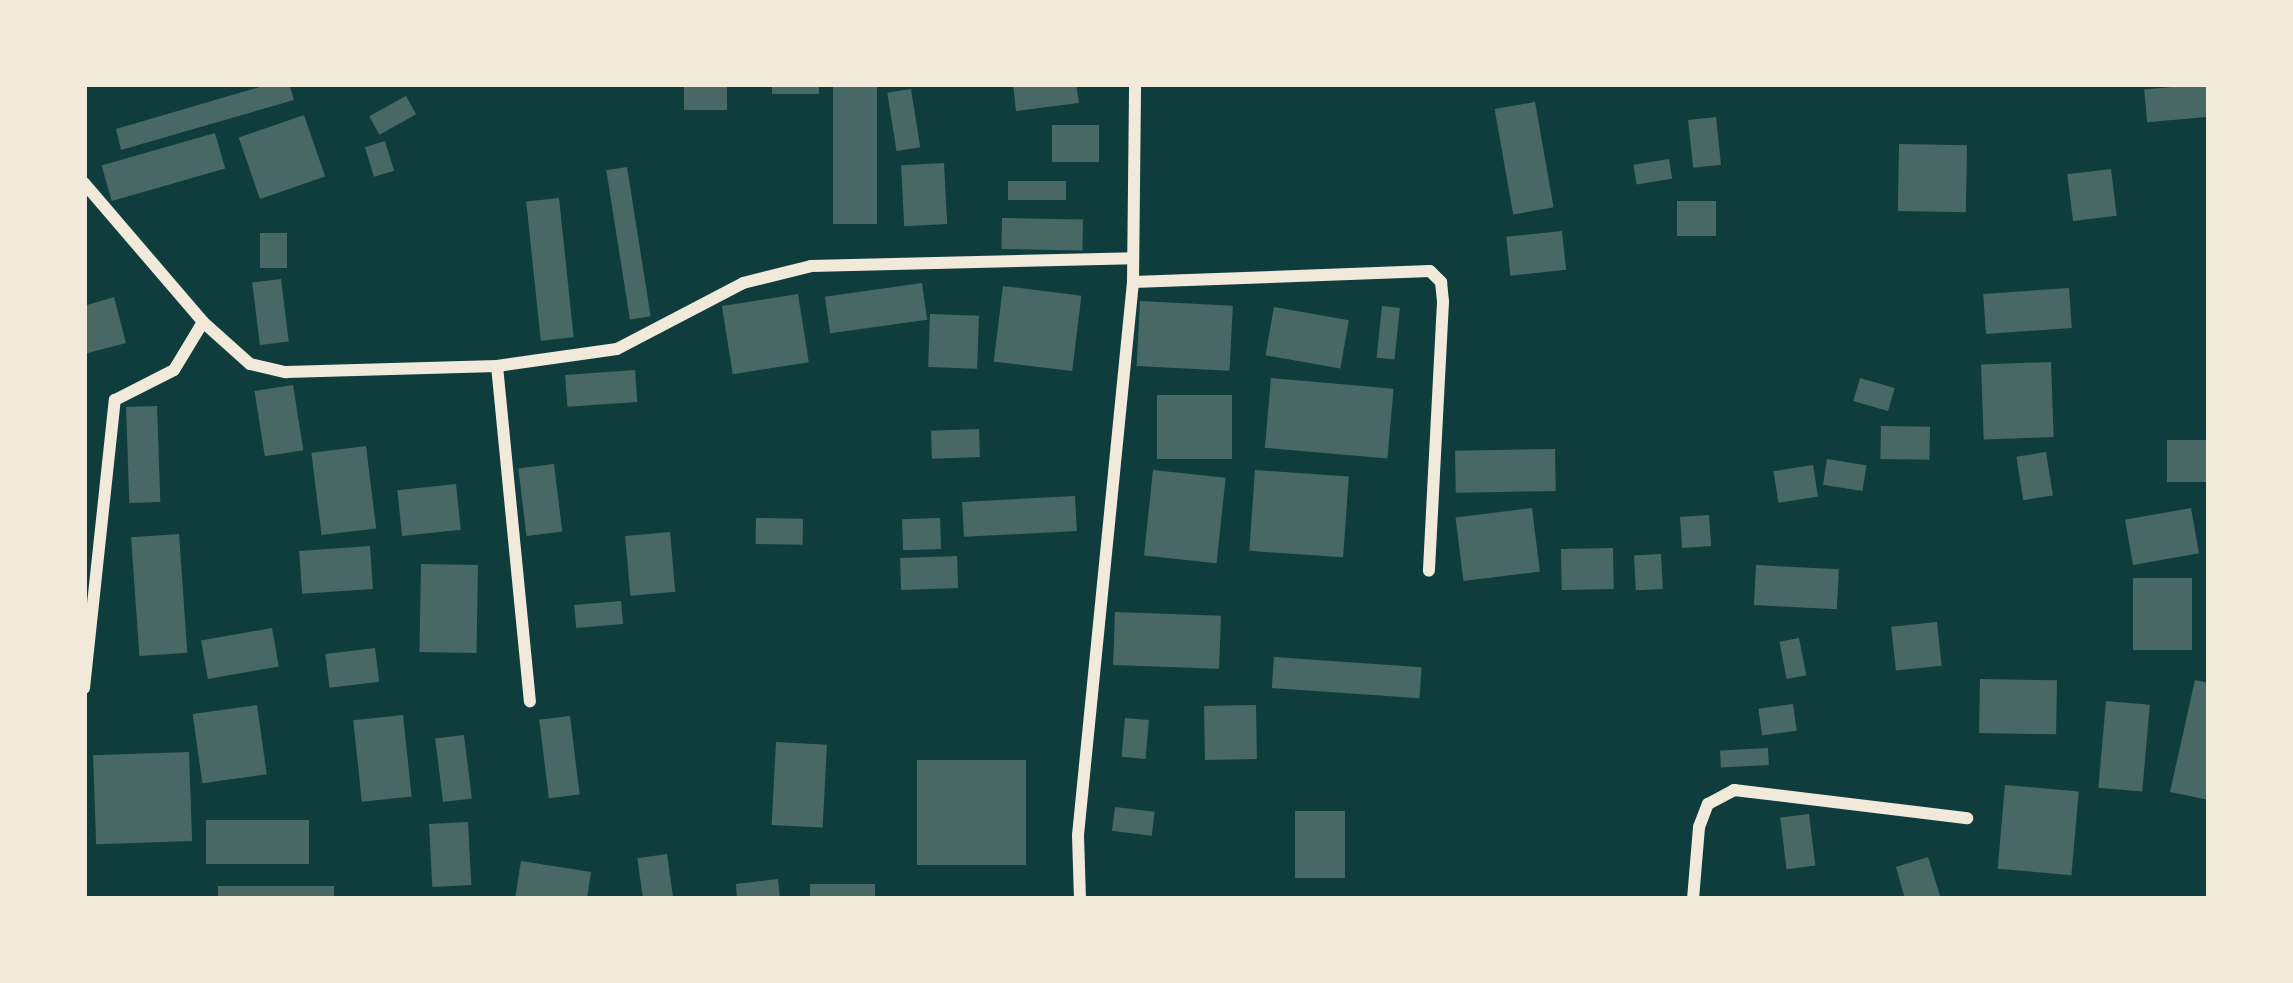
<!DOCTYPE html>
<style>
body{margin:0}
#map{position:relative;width:2293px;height:983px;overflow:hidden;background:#0f3d3e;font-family:Roboto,sans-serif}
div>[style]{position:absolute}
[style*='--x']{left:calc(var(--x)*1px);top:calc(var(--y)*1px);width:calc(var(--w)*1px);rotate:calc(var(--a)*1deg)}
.building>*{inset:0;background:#486865;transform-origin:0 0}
.minor>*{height:12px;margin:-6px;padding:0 6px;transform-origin:6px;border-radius:6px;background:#f1e9da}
span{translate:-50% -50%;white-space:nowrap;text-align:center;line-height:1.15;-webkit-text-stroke:12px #f1e9da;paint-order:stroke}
.frame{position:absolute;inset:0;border:87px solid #f1e9da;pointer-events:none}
</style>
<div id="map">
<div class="building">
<div style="clip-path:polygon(270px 84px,289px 84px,294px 100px,121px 150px,116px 129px)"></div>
<div style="left:684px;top:84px;width:43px;height:26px"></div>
<div style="left:772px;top:84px;width:47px;height:10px"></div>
<div style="left:833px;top:84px;width:44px;height:140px"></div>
<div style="clip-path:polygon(1013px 84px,1076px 84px,1079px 103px,1016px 111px)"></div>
<div style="left:2206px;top:84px;width:33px;height:62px;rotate:85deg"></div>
<div style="left:911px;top:89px;width:59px;height:24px;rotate:81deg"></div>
<div style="left:406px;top:96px;width:21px;height:42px;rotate:61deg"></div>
<div style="left:1535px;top:102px;width:107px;height:41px;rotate:80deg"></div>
<div style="left:304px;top:115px;width:65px;height:69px;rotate:71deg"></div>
<div style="left:1716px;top:117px;width:48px;height:28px;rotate:84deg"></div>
<div style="left:1099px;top:125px;width:37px;height:47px;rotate:90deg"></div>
<div style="left:215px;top:133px;width:37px;height:118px;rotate:74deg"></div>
<div style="left:385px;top:141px;width:31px;height:21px;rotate:73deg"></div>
<div style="left:1899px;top:144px;width:68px;height:67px;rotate:1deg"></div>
<div style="left:1669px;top:159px;width:20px;height:36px;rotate:81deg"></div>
<div style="left:944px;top:163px;width:61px;height:43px;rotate:87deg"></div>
<div style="left:627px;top:167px;width:151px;height:21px;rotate:81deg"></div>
<div style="left:2111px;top:169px;width:47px;height:44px;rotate:83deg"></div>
<div style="left:1066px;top:181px;width:19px;height:58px;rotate:90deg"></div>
<div style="left:559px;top:198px;width:140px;height:33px;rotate:84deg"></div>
<div style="left:1677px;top:201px;width:39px;height:35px"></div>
<div style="left:1002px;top:218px;width:81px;height:31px;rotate:1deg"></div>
<div style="left:1562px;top:231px;width:39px;height:56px;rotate:84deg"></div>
<div style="left:260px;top:233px;width:27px;height:35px"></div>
<div style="left:281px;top:279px;width:63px;height:29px;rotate:83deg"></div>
<div style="left:922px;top:283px;width:37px;height:98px;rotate:82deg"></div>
<div style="left:1003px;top:286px;width:79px;height:76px;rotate:7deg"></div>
<div style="left:2069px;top:288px;width:40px;height:86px;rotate:86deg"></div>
<div style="left:798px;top:294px;width:69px;height:77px;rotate:81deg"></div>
<div style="clip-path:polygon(114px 297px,126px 343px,84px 354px,84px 306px)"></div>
<div style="left:1140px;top:301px;width:93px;height:65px;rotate:3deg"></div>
<div style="left:1382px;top:306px;width:18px;height:52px;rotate:6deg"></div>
<div style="left:1274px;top:307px;width:76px;height:49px;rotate:10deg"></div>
<div style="left:930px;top:314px;width:49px;height:53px;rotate:2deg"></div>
<div style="left:2051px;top:362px;width:75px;height:70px;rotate:88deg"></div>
<div style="left:635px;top:370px;width:32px;height:70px;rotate:86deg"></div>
<div style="left:1271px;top:378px;width:123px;height:70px;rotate:5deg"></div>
<div style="left:1860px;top:378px;width:36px;height:24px;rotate:16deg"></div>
<div style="left:293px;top:385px;width:66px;height:39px;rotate:81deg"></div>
<div style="left:1157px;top:395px;width:75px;height:64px"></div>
<div style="left:157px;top:406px;width:96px;height:31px;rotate:88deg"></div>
<div style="left:1881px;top:426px;width:49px;height:33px;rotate:1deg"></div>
<div style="left:979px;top:429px;width:28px;height:48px;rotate:88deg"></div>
<div style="left:2209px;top:440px;width:42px;height:42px;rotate:90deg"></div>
<div style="left:366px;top:446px;width:83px;height:55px;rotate:83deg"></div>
<div style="left:1555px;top:449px;width:42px;height:100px;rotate:89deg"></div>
<div style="left:2046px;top:452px;width:44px;height:30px;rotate:81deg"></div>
<div style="left:1827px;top:459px;width:40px;height:26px;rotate:9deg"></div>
<div style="left:554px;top:464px;width:68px;height:36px;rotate:83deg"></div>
<div style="left:1813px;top:465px;width:32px;height:40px;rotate:81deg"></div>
<div style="left:1153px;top:470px;width:73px;height:86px;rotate:6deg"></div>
<div style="left:1255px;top:470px;width:94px;height:81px;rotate:4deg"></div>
<div style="left:456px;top:484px;width:46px;height:59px;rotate:84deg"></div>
<div style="left:1075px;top:496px;width:35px;height:113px;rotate:87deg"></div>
<div style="left:1532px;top:508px;width:64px;height:77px;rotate:83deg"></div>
<div style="left:2191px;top:508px;width:46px;height:67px;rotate:80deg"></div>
<div style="left:1709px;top:515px;width:31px;height:29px;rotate:86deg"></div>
<div style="left:756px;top:518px;width:47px;height:26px;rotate:1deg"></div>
<div style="left:940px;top:518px;width:31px;height:38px;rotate:88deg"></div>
<div style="left:670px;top:532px;width:60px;height:45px;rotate:85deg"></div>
<div style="left:179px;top:534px;width:119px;height:48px;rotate:86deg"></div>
<div style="left:370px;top:546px;width:43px;height:71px;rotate:86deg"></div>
<div style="left:1613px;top:548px;width:41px;height:52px;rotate:89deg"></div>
<div style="left:1661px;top:554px;width:35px;height:27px;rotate:87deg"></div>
<div style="left:957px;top:556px;width:32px;height:57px;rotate:88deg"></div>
<div style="left:421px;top:564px;width:57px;height:88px;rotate:1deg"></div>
<div style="left:1756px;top:565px;width:83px;height:40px;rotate:3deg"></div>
<div style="left:2133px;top:578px;width:59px;height:72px"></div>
<div style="left:621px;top:601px;width:23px;height:47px;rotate:85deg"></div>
<div style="left:1115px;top:612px;width:106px;height:53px;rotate:2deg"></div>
<div style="left:1937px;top:622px;width:44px;height:46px;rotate:84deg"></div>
<div style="left:272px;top:628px;width:39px;height:72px;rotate:80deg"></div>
<div style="left:1799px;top:638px;width:38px;height:20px;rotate:79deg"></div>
<div style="left:375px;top:648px;width:34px;height:50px;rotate:83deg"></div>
<div style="left:1274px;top:657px;width:148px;height:31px;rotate:4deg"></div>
<div style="left:1980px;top:679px;width:77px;height:54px;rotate:1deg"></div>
<div style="clip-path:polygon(2195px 680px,2209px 683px,2209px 800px,2170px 792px)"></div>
<div style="left:2106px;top:701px;width:44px;height:87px;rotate:5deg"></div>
<div style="left:1793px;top:704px;width:27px;height:35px;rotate:82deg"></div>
<div style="left:257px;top:705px;width:70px;height:65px;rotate:82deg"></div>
<div style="left:1256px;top:705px;width:54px;height:52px;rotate:89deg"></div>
<div style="left:403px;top:715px;width:82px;height:50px;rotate:84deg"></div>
<div style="left:570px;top:716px;width:79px;height:31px;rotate:83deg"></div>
<div style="left:1125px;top:718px;width:24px;height:39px;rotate:5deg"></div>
<div style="left:464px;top:735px;width:64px;height:29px;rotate:83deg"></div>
<div style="left:776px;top:742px;width:51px;height:83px;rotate:3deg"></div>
<div style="left:1768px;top:748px;width:17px;height:48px;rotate:87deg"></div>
<div style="left:189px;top:752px;width:89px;height:96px;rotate:88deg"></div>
<div style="left:917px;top:760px;width:109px;height:105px"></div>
<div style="left:2005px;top:785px;width:74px;height:84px;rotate:5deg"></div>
<div style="left:1115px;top:807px;width:40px;height:24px;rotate:7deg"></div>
<div style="left:1295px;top:811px;width:50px;height:67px"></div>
<div style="left:1809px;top:814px;width:52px;height:29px;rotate:83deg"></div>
<div style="left:309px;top:820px;width:44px;height:103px;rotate:90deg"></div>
<div style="left:468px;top:822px;width:63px;height:39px;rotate:87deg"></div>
<div style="left:667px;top:854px;width:45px;height:30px;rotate:82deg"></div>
<div style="clip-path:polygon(1928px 857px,1941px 899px,1905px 899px,1896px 867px)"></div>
<div style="clip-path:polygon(521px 861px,591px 872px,587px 899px,515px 899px)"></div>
<div style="clip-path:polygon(778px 879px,780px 899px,737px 899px,736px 884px)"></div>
<div style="left:875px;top:884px;width:15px;height:65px;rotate:90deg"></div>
<div style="left:218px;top:886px;width:116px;height:13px"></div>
</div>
<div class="minor">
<div style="--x:84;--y:183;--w:183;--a:49.4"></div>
<div style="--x:203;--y:322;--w:63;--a:41.8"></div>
<div style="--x:250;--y:364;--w:37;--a:13"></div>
<div style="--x:286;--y:372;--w:211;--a:-1.6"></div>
<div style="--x:497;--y:366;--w:121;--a:-8.1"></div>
<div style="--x:617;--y:349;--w:142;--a:-27.6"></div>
<div style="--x:743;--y:283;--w:70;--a:-14"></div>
<div style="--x:811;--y:266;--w:322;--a:-1.4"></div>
<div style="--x:1133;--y:282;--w:297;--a:-2.1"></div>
<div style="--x:1430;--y:271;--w:16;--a:45"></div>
<div style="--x:1441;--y:282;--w:20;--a:84"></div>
<div style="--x:1443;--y:302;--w:269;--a:93"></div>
<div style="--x:497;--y:366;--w:337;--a:84.4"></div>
<div style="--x:84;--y:688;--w:290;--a:-83.9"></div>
<div style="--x:115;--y:400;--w:66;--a:-27"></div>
<div style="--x:174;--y:370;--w:56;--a:-58.9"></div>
<div style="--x:1080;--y:899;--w:64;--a:-91.8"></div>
<div style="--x:1078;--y:835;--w:556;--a:-84.32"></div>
<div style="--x:1133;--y:282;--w:198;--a:-89.4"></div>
<div style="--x:1693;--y:899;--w:72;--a:-85.2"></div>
<div style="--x:1699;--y:827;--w:25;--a:-69"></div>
<div style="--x:1708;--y:804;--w:30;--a:-28"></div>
<div style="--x:1734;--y:790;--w:235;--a:6.9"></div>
</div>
<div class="frame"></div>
</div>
